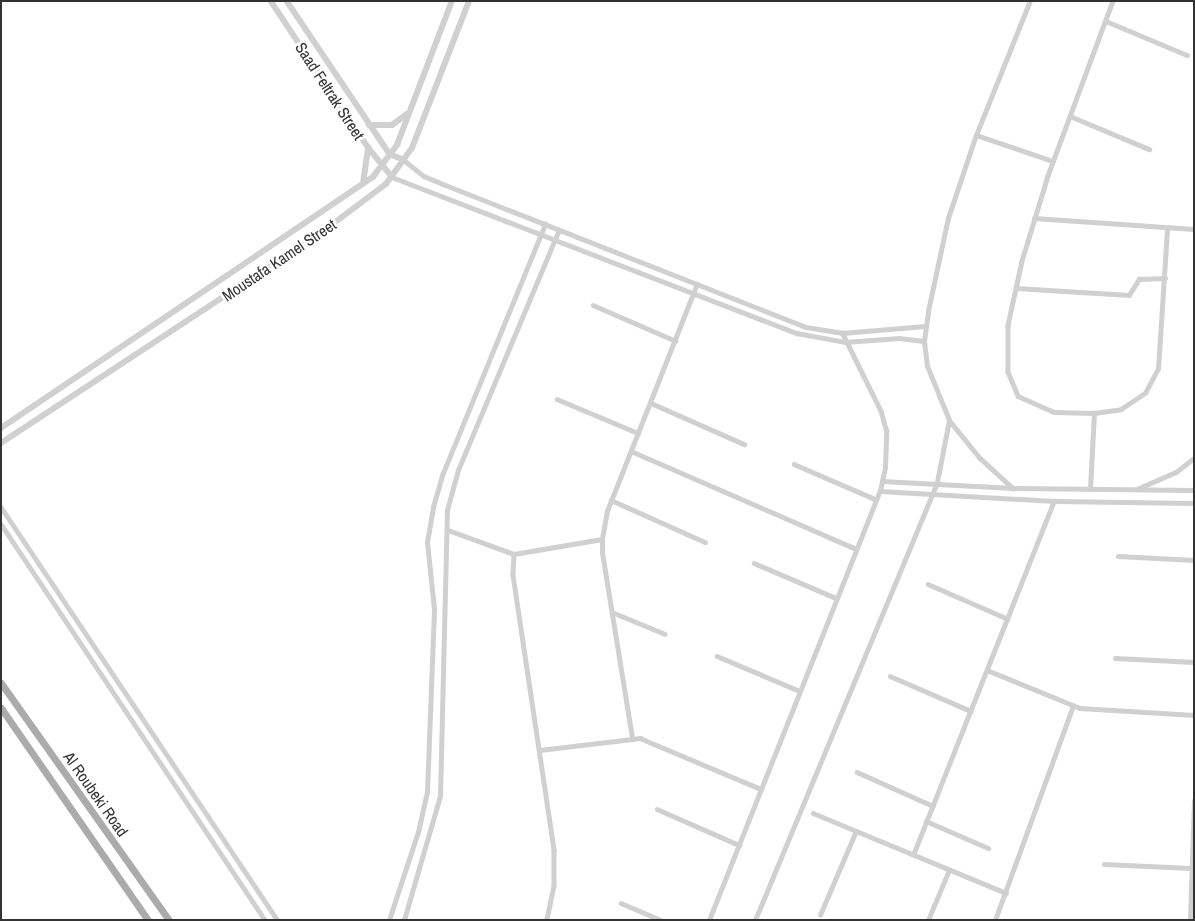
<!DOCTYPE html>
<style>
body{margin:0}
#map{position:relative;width:1195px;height:921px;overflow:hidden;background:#fff;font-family:"Archivo Narrow",sans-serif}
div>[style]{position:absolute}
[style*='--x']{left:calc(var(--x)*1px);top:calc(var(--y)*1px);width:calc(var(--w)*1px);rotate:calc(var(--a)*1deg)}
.minor>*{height:4.5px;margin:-2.25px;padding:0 2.25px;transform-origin:2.25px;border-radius:2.25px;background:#d0d0d0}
.tertiary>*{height:5.5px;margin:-2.75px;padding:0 2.75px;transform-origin:2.75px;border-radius:2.75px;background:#d0d0d0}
.primary>*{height:7px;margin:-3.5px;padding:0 3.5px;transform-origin:3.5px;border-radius:3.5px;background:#ababab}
span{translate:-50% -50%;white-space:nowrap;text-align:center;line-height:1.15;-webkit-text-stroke:5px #fff;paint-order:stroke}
.street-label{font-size:16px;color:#333}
.frame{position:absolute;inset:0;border:2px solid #333;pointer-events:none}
</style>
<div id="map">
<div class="minor">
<div style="--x:1113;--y:1;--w:187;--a:110.4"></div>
<div style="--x:1048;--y:176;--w:89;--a:107"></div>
<div style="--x:1022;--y:261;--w:66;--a:102.3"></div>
<div style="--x:1008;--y:325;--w:47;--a:90"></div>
<div style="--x:1008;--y:372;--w:26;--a:67"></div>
<div style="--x:1018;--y:396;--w:39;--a:24"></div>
<div style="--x:1054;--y:412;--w:40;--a:1.4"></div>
<div style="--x:1094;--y:413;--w:27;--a:-8"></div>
<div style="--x:1121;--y:409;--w:29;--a:-34"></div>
<div style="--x:1145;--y:393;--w:27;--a:-62"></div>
<div style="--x:1158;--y:369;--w:141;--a:-86.3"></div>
<div style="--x:1106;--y:21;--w:88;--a:22.8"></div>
<div style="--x:1070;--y:116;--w:86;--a:22.7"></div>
<div style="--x:976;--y:135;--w:81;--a:18.7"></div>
<div style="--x:404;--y:160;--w:26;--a:39"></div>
<div style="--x:424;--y:176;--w:21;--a:23"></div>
<div style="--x:443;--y:184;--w:390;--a:21.5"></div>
<div style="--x:806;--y:327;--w:36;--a:9"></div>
<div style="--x:842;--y:333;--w:83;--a:-4.8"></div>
<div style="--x:392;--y:177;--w:434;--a:21.1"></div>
<div style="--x:797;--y:333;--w:49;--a:10.6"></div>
<div style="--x:845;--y:342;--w:54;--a:-4.2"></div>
<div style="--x:899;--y:338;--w:25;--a:7"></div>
<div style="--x:1034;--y:218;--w:160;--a:3.9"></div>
<div style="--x:1016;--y:288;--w:113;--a:3.5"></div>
<div style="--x:1129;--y:295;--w:19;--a:-58"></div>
<div style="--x:1139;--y:279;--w:26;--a:-2"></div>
<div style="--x:593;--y:305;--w:90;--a:23.4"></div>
<div style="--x:557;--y:399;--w:88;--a:22.8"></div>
<div style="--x:651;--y:403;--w:102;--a:23.8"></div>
<div style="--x:949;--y:420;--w:49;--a:50.8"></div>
<div style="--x:980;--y:458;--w:45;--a:42.3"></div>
<div style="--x:631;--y:451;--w:245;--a:23.5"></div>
<div style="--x:794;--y:464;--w:88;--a:23.4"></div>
<div style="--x:882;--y:481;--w:131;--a:3.1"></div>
<div style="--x:1013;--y:488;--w:181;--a:0.6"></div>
<div style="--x:1139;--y:488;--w:40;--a:-23.4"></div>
<div style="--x:1176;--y:472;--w:23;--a:-38"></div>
<div style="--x:1090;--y:489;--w:76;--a:-87"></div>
<div style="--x:880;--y:491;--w:174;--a:3.3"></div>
<div style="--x:1054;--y:501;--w:140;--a:0.8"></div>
<div style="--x:611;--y:500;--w:103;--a:24.1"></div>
<div style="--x:1;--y:507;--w:497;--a:56.2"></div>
<div style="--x:1;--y:524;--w:476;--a:56.3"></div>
<div style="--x:448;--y:530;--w:70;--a:20"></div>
<div style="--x:514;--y:554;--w:89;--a:-9.7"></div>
<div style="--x:514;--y:554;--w:21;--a:93"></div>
<div style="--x:513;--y:575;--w:278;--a:81.5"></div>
<div style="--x:554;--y:850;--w:36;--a:90"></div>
<div style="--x:554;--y:886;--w:35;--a:102"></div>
<div style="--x:1118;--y:556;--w:76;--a:3"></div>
<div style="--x:754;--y:563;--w:89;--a:23.1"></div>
<div style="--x:928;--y:584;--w:87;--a:23.6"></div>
<div style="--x:612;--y:612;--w:57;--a:22.5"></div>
<div style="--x:717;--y:656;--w:90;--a:22.9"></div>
<div style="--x:1115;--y:658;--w:79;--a:2.9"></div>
<div style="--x:987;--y:670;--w:100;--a:22.2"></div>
<div style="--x:1080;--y:708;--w:114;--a:3.5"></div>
<div style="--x:890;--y:676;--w:88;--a:23.4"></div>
<div style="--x:632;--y:738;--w:187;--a:-99.2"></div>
<div style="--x:602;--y:553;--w:14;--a:-90"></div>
<div style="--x:602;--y:539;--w:28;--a:-80"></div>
<div style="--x:607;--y:511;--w:244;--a:-68.4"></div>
<div style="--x:540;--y:750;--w:101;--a:-6.8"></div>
<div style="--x:640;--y:738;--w:131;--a:22.9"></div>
<div style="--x:857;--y:772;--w:83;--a:24.1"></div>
<div style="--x:657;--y:809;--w:90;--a:23.7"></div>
<div style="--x:813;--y:813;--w:209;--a:22.5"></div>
<div style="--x:926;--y:821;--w:68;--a:23.5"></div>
<div style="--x:913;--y:855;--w:381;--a:-68.3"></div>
<div style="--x:1104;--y:864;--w:87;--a:2.6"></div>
<div style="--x:621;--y:903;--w:43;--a:23"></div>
<div style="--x:820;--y:915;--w:91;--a:-66.8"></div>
<div style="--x:389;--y:920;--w:93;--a:-71.8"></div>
<div style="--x:418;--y:832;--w:41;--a:-77.3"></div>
<div style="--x:427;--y:792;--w:183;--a:-87.8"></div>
<div style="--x:434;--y:609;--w:67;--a:-96"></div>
<div style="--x:427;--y:542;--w:36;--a:-80"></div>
<div style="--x:433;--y:507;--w:35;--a:-74"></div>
<div style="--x:443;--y:473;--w:269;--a:-67.7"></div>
<div style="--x:404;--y:920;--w:129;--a:-73.8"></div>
<div style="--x:440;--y:796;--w:286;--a:-88.6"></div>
<div style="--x:447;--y:510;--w:41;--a:-74.6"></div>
<div style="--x:458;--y:470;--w:260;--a:-67.2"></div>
<div style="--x:709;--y:920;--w:462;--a:-68.3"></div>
<div style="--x:880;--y:491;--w:24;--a:-78"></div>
<div style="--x:885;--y:468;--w:37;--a:-88"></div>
<div style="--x:886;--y:431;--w:20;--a:-105"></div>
<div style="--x:881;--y:412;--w:88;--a:-116.3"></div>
<div style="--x:755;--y:920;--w:474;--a:-67.4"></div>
<div style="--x:937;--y:482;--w:63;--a:-79"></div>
<div style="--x:949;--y:420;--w:58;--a:-112.2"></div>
<div style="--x:927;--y:366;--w:25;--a:-97"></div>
<div style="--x:924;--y:341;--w:30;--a:-82"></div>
<div style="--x:928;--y:311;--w:95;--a:-77.9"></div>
<div style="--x:948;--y:218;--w:88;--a:-71.4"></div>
<div style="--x:976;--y:135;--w:144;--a:-68.1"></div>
<div style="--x:928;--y:920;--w:54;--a:-67.2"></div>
<div style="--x:995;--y:920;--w:228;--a:-70"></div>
<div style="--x:1190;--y:920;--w:119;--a:-88.1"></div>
</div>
<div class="tertiary">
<div style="--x:271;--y:1;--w:175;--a:56.4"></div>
<div style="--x:368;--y:147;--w:38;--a:51"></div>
<div style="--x:287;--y:1;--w:184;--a:56.1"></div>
<div style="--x:390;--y:154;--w:15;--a:23"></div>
<div style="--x:369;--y:125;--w:23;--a:0"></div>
<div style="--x:392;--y:125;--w:19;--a:-36"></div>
<div style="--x:363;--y:184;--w:37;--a:-82"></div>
<div style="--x:1;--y:428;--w:449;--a:-34"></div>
<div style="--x:373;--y:177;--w:40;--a:-53"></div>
<div style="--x:397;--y:145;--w:154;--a:-69.1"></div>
<div style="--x:1;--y:443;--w:388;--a:-33.3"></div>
<div style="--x:325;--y:230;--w:76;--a:-37"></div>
<div style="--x:386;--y:184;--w:44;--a:-54.2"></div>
<div style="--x:412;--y:148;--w:158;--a:-68.8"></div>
</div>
<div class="primary">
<div style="--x:1;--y:683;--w:291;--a:54.7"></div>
<div style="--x:1;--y:708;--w:258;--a:55.3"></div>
</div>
<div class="street-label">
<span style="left:330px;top:91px;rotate:57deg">Saad Feltrak Street</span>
<span style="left:279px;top:260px;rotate:-34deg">Moustafa Kamel Street</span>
<span style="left:96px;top:794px;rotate:55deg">Al Roubeki Road</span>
</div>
<div class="frame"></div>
</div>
